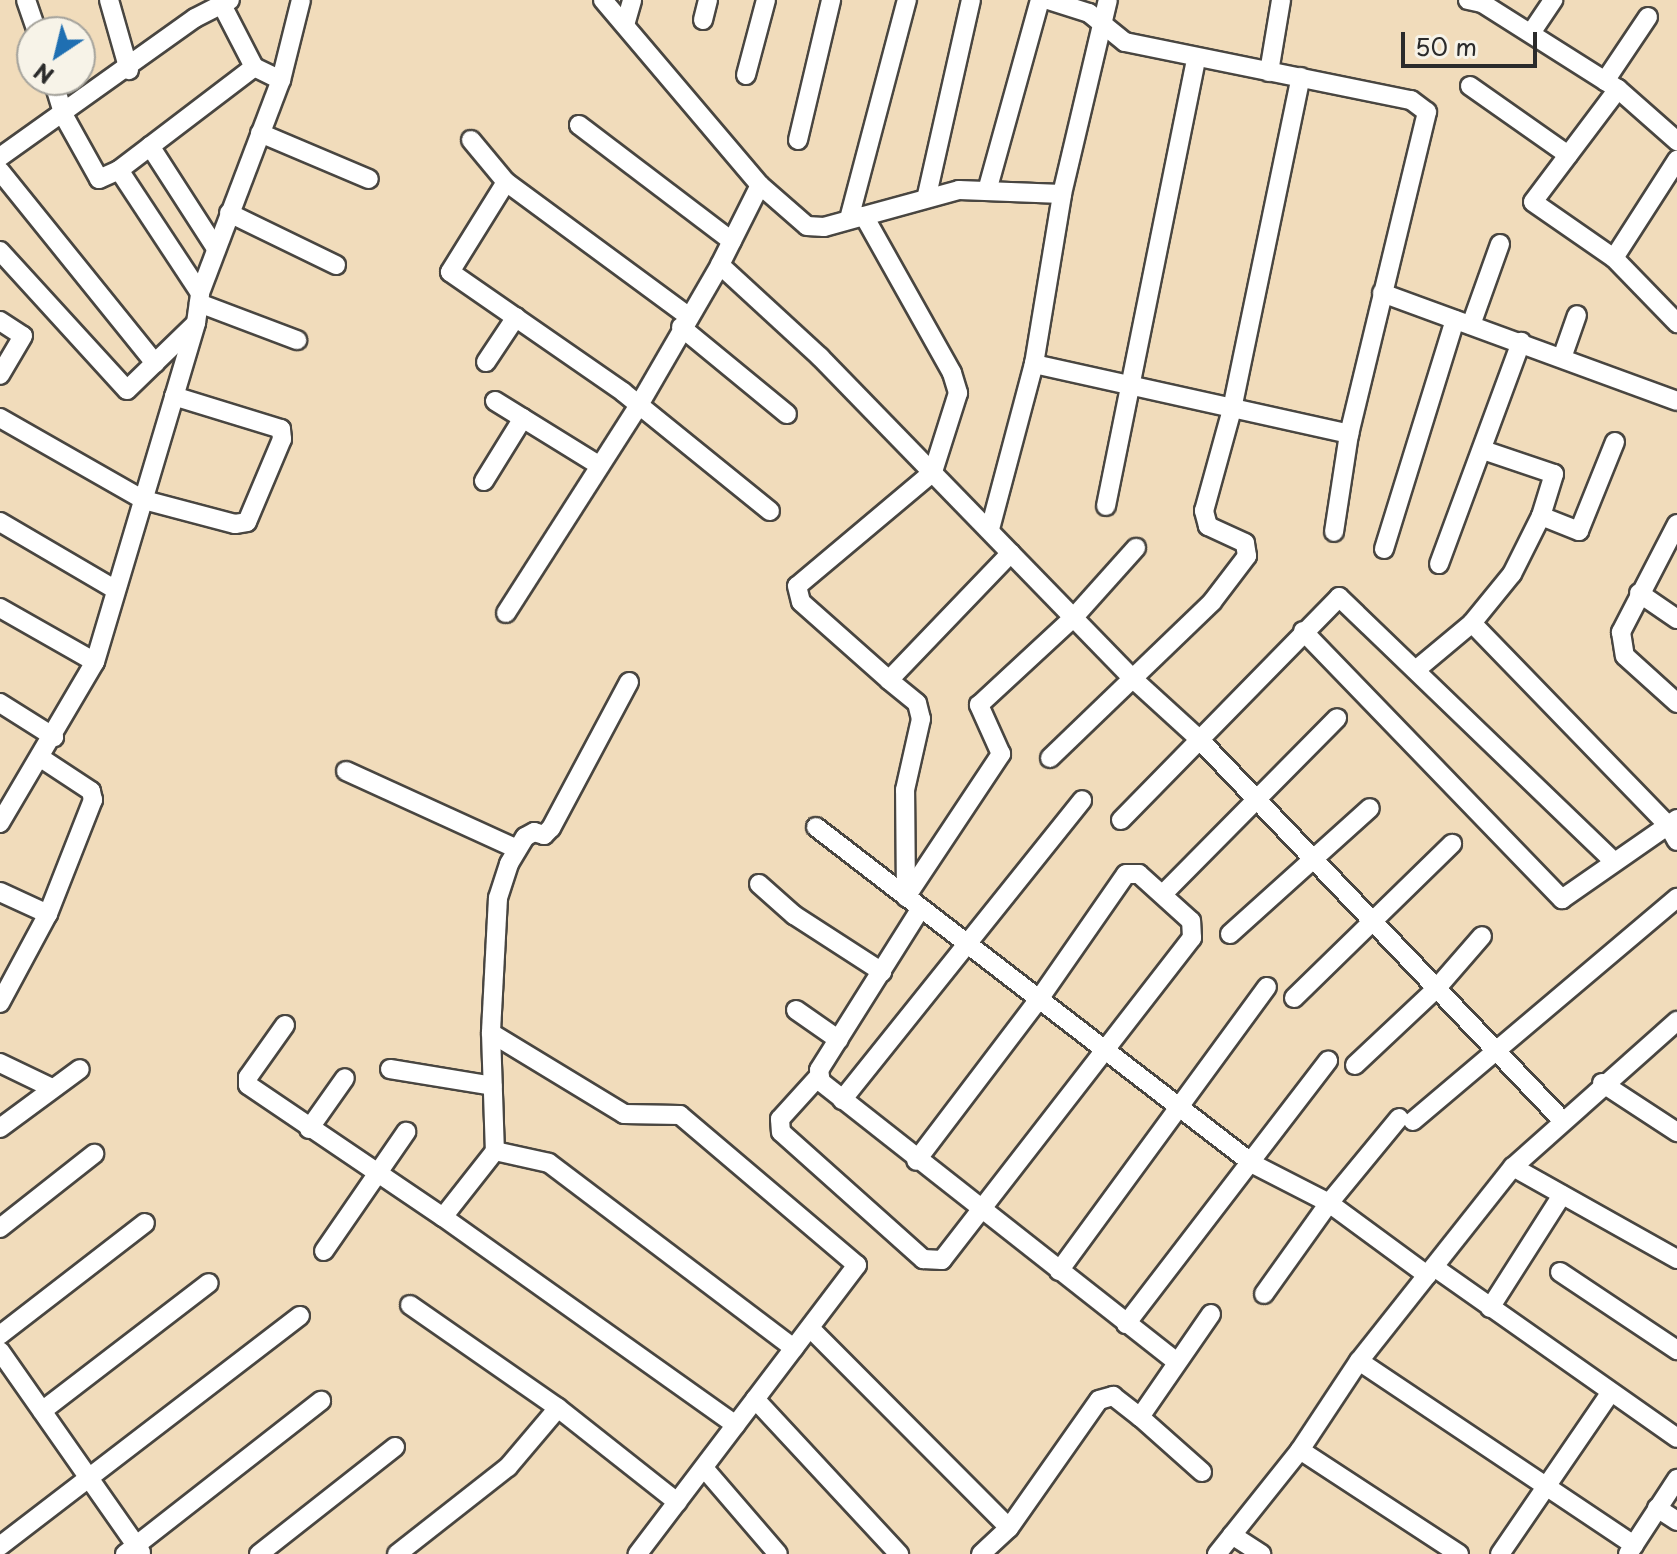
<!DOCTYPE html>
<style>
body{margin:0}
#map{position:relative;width:1677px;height:1554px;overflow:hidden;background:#f1dcbb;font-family:"Playpen Sans",sans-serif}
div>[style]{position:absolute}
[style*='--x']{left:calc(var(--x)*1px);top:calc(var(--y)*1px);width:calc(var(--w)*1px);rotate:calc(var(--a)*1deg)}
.roads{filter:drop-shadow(2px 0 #494641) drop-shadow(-2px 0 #494641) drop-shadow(0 2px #494641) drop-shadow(0 -2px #494641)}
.street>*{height:18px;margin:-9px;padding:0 9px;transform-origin:9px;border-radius:9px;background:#fff}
span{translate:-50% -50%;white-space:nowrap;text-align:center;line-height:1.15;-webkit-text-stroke:6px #f7f3e8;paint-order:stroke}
.north{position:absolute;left:16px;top:16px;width:80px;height:80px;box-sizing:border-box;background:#f7f3e8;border:2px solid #a5a39c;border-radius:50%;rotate:215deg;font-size:22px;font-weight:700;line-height:32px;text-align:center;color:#2b2b2b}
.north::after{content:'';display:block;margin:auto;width:28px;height:36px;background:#1f6fb2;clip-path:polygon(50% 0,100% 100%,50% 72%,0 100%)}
.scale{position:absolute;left:1401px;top:32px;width:136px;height:36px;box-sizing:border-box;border:4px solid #2b2b2b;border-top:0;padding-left:10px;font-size:24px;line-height:28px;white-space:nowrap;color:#2b2b2b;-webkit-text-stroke:6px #f7f3e8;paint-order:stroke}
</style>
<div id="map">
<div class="roads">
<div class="street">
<div style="--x:26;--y:0;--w:34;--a:71"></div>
<div style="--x:109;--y:0;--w:73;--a:74.1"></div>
<div style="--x:603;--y:0;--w:243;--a:49.7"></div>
<div style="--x:760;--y:185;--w:89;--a:116.6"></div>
<div style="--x:720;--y:265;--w:136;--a:42.6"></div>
<div style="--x:820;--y:357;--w:446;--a:45.8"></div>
<div style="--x:1131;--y:677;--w:91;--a:42.3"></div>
<div style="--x:1198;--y:738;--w:528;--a:46.38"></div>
<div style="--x:1048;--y:0;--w:43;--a:17.6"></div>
<div style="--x:1089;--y:13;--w:46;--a:38.9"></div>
<div style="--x:1125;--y:42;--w:292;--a:11.5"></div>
<div style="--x:1411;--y:100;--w:20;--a:37"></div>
<div style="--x:1427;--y:112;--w:331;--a:103.6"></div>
<div style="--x:1349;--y:434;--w:99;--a:98.7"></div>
<div style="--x:1468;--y:0;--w:14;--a:12"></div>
<div style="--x:1482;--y:3;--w:161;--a:32.3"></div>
<div style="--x:1618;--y:89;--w:79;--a:41.4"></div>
<div style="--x:222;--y:5;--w:70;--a:62.7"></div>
<div style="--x:254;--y:67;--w:30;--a:26"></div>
<div style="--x:703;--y:20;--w:21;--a:-76"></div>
<div style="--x:625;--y:25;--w:26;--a:-74"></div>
<div style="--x:1531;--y:33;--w:40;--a:-56"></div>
<div style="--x:1269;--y:72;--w:73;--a:-80.5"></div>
<div style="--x:746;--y:75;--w:78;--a:-75.1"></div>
<div style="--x:53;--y:80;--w:38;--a:73"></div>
<div style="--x:64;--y:116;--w:72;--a:60.9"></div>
<div style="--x:99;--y:179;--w:22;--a:-24"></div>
<div style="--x:119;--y:170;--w:170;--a:-37.3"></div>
<div style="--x:1605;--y:81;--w:77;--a:-56.1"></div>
<div style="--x:1470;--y:86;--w:120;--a:35.1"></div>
<div style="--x:1618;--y:89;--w:141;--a:127"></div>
<div style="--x:1533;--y:202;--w:98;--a:34.7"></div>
<div style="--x:1614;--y:258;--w:91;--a:45.9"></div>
<div style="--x:579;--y:125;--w:192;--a:37.2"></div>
<div style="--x:260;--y:133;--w:118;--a:22.9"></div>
<div style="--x:471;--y:140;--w:55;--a:50.2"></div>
<div style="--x:798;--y:140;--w:144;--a:-76.7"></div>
<div style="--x:150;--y:146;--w:120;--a:57.2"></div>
<div style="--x:0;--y:157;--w:239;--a:-35.5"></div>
<div style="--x:195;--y:18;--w:39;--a:-27"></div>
<div style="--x:119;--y:170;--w:147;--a:56.6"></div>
<div style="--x:0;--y:171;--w:247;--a:51.1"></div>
<div style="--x:760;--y:185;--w:62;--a:41.1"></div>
<div style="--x:807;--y:226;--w:17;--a:3"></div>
<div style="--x:824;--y:227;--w:41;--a:-15.4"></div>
<div style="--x:864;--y:216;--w:180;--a:60.7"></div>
<div style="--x:952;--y:373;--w:21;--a:73"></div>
<div style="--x:958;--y:393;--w:83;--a:107.6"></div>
<div style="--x:933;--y:472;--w:177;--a:140"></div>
<div style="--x:797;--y:586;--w:16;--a:76"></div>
<div style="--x:801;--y:602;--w:118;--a:41.6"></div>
<div style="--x:987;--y:191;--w:198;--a:-74.5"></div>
<div style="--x:927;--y:195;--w:200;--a:-77.3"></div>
<div style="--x:229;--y:213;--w:119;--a:25.9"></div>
<div style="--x:864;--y:216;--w:98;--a:-15.3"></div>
<div style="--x:959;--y:190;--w:103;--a:2.2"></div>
<div style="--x:849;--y:219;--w:227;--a:-75.2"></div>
<div style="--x:0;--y:251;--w:188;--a:47.6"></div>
<div style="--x:127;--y:390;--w:93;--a:-44.1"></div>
<div style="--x:1614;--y:258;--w:117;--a:-57.3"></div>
<div style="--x:1382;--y:293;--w:314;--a:20.1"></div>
<div style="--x:199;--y:303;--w:105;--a:20.7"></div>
<div style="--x:688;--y:316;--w:226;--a:-143.6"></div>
<div style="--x:506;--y:182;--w:106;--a:121.9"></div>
<div style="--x:450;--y:272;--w:211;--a:34.7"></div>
<div style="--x:623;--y:392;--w:189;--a:39"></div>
<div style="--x:0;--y:321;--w:27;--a:33"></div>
<div style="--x:23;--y:336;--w:45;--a:120.5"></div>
<div style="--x:1471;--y:325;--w:86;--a:-70.3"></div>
<div style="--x:681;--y:327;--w:137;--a:39.4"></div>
<div style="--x:1563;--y:355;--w:42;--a:-70.7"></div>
<div style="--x:486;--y:362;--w:54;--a:-56.3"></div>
<div style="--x:1034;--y:364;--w:323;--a:12.5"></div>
<div style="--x:495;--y:401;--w:120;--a:31.7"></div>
<div style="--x:0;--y:418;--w:166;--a:29.7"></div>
<div style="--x:144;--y:500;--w:94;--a:14.8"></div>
<div style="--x:235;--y:524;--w:12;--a:-9"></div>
<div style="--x:247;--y:522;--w:90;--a:-67.1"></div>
<div style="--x:282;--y:439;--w:10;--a:-96"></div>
<div style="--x:281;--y:429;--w:112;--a:-162.9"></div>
<div style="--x:484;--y:481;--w:74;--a:-58.2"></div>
<div style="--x:1106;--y:506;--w:457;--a:-78.6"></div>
<div style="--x:1541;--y:516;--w:41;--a:21.5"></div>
<div style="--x:1579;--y:531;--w:96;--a:-68"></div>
<div style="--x:0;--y:522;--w:134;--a:30.4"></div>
<div style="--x:1677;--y:524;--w:122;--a:117.4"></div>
<div style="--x:1621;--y:632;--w:24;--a:81"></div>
<div style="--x:1625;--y:656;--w:70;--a:42.1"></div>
<div style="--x:990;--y:529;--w:171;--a:-75.1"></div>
<div style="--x:1034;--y:364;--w:172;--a:-80.6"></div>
<div style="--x:1062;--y:194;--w:199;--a:-76.7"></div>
<div style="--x:1384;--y:549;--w:240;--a:-72.8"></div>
<div style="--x:1439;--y:564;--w:237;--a:-69.7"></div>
<div style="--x:1639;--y:593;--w:46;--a:34.4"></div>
<div style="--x:0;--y:608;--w:109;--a:29.6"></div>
<div style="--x:506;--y:613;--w:247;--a:-57.4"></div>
<div style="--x:639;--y:405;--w:162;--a:-59.9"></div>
<div style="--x:1472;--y:623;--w:281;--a:45.9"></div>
<div style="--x:1668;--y:825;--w:18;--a:61"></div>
<div style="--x:1303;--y:631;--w:373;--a:46"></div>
<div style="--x:1562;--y:899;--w:140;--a:-34.8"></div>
<div style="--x:1417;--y:669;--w:72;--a:-39.9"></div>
<div style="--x:1472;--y:623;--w:63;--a:-50.8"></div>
<div style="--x:1512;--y:574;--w:65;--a:-63.4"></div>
<div style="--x:1541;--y:516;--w:44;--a:-72.8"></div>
<div style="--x:1554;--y:474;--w:75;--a:-161.3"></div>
<div style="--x:629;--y:682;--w:166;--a:118.1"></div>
<div style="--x:551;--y:828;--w:10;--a:135"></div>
<div style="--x:544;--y:835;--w:10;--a:-163"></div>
<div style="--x:534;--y:832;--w:10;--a:151"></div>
<div style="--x:525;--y:837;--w:31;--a:121"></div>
<div style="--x:509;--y:864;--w:36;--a:108"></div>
<div style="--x:498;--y:898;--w:135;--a:93"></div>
<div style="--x:491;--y:1033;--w:156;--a:31.3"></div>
<div style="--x:624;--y:1114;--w:56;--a:1"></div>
<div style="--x:680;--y:1115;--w:232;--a:40.3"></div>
<div style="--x:857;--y:1265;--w:363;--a:127.2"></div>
<div style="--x:0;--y:703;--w:64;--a:32.2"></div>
<div style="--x:1050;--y:758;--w:225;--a:-43.9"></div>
<div style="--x:1212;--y:602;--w:58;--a:-52.7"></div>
<div style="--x:1247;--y:556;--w:13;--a:-99"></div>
<div style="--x:1245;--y:543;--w:41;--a:-155.3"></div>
<div style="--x:1208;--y:526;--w:16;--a:-105"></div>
<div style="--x:1204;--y:511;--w:106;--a:-74.6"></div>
<div style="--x:1232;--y:409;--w:339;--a:-78.3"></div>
<div style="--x:346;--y:771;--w:188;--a:24.5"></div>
<div style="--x:1121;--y:820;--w:312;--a:-45.6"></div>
<div style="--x:1339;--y:597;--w:382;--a:43.9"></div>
<div style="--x:0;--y:823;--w:187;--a:-59.5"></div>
<div style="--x:95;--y:662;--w:354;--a:-73.4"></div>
<div style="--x:196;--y:323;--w:30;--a:-82"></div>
<div style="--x:200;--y:293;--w:228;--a:-69.2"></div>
<div style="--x:281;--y:80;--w:82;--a:-76"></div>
<div style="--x:816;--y:827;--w:552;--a:37.64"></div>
<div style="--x:1253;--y:1164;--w:85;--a:27.2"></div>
<div style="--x:1329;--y:1203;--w:122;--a:36.3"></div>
<div style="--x:759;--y:884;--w:47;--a:41.5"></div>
<div style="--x:794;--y:915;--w:105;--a:32.9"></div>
<div style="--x:0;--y:892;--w:53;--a:24.6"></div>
<div style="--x:1164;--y:893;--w:246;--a:-45.3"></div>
<div style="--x:906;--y:897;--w:172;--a:-56.4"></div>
<div style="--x:1001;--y:754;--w:54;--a:-114.2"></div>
<div style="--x:979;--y:705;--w:129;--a:-42.8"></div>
<div style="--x:1074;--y:617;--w:93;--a:-48.1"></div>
<div style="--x:906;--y:897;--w:107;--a:-90.5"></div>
<div style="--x:905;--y:790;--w:73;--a:-77.3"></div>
<div style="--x:921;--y:719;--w:16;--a:-104"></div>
<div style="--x:917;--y:703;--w:36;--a:-141"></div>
<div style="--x:889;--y:680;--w:176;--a:-46.2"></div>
<div style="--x:921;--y:908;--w:191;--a:122.2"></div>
<div style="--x:819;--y:1070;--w:12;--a:81"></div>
<div style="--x:821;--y:1082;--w:452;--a:38.2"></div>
<div style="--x:1230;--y:934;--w:188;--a:-42"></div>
<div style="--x:1294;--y:998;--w:221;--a:-44.3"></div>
<div style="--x:0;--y:1003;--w:101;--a:-61.7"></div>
<div style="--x:48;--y:914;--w:123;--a:-68.5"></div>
<div style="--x:93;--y:800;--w:9;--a:-103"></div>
<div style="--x:91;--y:791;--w:60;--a:-146.6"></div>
<div style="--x:796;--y:1010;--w:52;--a:34.9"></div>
<div style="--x:285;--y:1025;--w:64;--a:125.4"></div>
<div style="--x:248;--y:1077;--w:8;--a:90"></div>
<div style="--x:248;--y:1085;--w:235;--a:34.1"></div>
<div style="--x:491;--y:1033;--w:118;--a:88.1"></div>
<div style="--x:495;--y:1151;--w:84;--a:128.2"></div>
<div style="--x:443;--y:1217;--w:359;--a:35.4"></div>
<div style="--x:0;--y:1063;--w:55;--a:25.6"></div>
<div style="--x:1355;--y:1065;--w:111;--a:-43.2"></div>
<div style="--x:1436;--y:989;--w:70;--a:-49"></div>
<div style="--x:390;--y:1069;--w:104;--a:9.4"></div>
<div style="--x:819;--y:1076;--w:58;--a:132.2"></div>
<div style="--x:780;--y:1119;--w:13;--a:86"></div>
<div style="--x:781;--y:1132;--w:191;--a:41.8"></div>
<div style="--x:923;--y:1259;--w:19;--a:3"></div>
<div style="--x:942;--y:1260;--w:408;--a:-52.2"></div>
<div style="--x:1192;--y:938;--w:17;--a:-93"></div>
<div style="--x:1191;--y:921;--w:70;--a:-137.9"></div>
<div style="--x:1139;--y:874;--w:13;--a:180"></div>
<div style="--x:1126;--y:874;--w:152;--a:124.8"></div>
<div style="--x:1039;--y:999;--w:203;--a:127.2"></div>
<div style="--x:1602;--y:1083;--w:90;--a:33.2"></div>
<div style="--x:842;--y:1100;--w:384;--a:-51.3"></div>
<div style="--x:1413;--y:1121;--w:346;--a:-40.2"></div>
<div style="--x:0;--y:1128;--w:99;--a:-36.4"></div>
<div style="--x:309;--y:1129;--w:62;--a:-54.8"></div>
<div style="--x:495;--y:1151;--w:55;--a:12.5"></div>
<div style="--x:549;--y:1163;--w:307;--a:37.1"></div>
<div style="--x:1513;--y:1167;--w:188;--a:29.3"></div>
<div style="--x:0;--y:1228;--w:120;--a:-38.2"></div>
<div style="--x:324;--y:1251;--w:145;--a:-55.4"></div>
<div style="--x:1434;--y:1267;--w:297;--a:35.1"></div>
<div style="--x:1059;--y:1271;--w:352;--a:-53.8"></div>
<div style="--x:1560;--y:1272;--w:141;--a:33.7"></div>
<div style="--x:1264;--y:1294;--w:112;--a:-54.5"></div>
<div style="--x:1329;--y:1203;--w:110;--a:-50.5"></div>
<div style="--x:410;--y:1305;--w:180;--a:34.8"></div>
<div style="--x:558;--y:1408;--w:152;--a:38.3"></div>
<div style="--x:1490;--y:1308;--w:134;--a:-57.5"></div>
<div style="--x:1126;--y:1324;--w:332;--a:-52.5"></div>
<div style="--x:810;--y:1328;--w:282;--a:45.1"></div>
<div style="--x:0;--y:1335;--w:183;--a:-37.7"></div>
<div style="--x:0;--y:1351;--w:246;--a:55"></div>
<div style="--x:1359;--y:1361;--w:331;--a:33.8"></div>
<div style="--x:755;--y:1399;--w:212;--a:47.1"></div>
<div style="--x:42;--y:1411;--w:210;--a:-37.5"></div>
<div style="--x:1300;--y:1450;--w:190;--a:33.2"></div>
<div style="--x:704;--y:1468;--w:113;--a:49.3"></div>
<div style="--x:1202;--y:1472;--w:83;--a:-138.4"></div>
<div style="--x:1140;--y:1417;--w:125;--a:-55.4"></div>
<div style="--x:1657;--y:1508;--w:24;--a:33"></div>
<div style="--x:1232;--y:1535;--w:35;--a:33"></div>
<div style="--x:0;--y:1546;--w:378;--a:-37.5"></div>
<div style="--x:125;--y:1554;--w:249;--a:-38"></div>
<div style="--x:259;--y:1554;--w:173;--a:-38.2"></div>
<div style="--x:397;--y:1554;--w:141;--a:-38.1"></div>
<div style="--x:508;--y:1467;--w:77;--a:-49.7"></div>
<div style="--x:981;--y:1554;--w:38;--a:-43"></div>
<div style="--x:1009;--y:1528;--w:156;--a:-54.9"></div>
<div style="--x:1099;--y:1400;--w:15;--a:-16"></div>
<div style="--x:1113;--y:1396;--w:34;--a:38"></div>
<div style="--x:1217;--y:1554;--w:133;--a:-51.4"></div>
<div style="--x:1300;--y:1450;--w:107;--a:-56.5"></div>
<div style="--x:1359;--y:1361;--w:248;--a:-51.6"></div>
<div style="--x:1513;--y:1167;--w:220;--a:-41.7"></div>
<div style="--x:1500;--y:1554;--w:196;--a:-55.6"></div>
<div style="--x:1628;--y:1554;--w:90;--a:-56.8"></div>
</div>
</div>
<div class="north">N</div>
<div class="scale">50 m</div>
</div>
